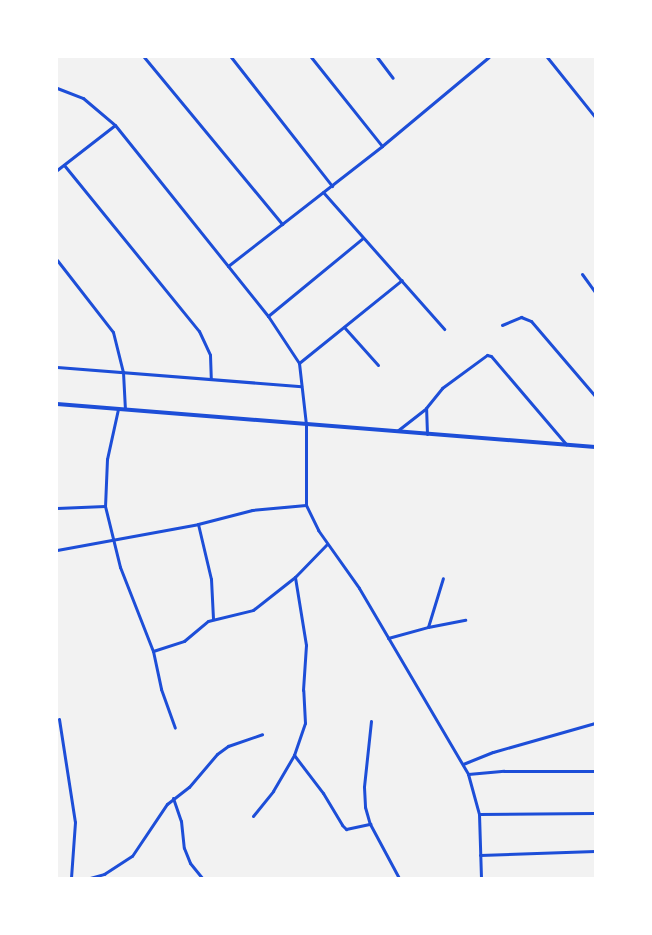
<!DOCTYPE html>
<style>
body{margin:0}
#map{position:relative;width:652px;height:935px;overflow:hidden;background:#f2f2f2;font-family:Roboto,sans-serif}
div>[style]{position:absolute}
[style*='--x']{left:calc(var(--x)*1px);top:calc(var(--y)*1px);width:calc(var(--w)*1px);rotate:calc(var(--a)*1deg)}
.minor>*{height:3px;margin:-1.5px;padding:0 1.5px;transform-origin:1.5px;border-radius:1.5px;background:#1d4ed8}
.tertiary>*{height:4px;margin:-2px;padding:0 2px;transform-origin:2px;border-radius:2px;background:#1d4ed8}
span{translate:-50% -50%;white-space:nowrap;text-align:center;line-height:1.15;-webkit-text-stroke:5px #fff;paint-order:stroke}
.frame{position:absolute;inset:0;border:58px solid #fff;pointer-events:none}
</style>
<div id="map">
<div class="minor">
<div style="--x:144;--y:57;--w:217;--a:50.4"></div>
<div style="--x:231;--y:57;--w:164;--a:51.9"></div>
<div style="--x:311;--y:57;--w:114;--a:51.4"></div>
<div style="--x:377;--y:57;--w:26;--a:53"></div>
<div style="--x:547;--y:57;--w:77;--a:51.3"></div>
<div style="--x:57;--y:88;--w:28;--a:21"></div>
<div style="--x:83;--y:98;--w:42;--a:40.2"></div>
<div style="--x:115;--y:125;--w:245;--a:51.3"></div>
<div style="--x:268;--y:316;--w:56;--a:56.6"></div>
<div style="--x:299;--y:363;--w:61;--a:83.5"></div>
<div style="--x:306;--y:424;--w:81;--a:90"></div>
<div style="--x:306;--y:505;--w:28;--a:64"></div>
<div style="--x:318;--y:530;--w:71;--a:54.7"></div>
<div style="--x:359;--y:588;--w:216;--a:59.6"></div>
<div style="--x:468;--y:774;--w:41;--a:74.6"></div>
<div style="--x:479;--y:814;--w:64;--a:88.2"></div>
<div style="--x:64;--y:165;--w:214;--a:50.9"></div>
<div style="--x:199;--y:331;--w:26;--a:65"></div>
<div style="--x:210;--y:355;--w:24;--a:88"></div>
<div style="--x:57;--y:170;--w:73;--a:-37.8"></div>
<div style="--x:323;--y:192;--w:183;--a:48.5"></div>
<div style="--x:57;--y:260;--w:91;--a:52.1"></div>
<div style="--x:113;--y:332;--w:41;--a:76"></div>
<div style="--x:123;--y:372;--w:37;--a:87"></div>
<div style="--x:228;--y:266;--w:195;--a:-37.9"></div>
<div style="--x:382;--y:146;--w:139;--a:-39.8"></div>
<div style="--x:582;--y:274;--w:22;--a:54"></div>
<div style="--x:268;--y:316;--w:123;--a:-39.4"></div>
<div style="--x:502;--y:325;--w:21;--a:-23"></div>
<div style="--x:521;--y:317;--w:11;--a:22"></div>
<div style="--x:531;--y:321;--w:99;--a:49.5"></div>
<div style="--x:344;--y:327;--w:51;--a:48.2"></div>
<div style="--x:299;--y:363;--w:132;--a:-38.9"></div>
<div style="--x:57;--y:367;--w:245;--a:4.5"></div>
<div style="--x:118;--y:409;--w:51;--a:102.4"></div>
<div style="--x:107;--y:459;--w:47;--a:92.4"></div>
<div style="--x:105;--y:506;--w:63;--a:76.2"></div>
<div style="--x:120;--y:567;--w:90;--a:68.6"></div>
<div style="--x:153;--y:651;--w:39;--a:78"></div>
<div style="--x:161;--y:689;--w:41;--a:70.3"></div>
<div style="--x:397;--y:431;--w:37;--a:-38"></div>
<div style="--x:427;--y:434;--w:26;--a:-92"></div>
<div style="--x:426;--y:408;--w:26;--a:-51"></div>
<div style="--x:442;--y:388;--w:56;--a:-36.3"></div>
<div style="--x:487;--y:355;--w:4;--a:14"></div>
<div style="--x:491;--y:356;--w:116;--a:49.6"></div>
<div style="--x:57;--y:508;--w:48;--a:-2.4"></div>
<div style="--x:198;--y:524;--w:57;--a:76.7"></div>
<div style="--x:211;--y:579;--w:40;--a:87.1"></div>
<div style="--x:57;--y:550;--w:143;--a:-10.4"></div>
<div style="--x:198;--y:524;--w:56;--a:-14.5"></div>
<div style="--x:252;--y:510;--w:54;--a:-5.3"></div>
<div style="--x:428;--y:627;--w:51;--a:-73"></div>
<div style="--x:388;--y:638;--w:41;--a:-15.4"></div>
<div style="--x:428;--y:627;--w:38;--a:-11"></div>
<div style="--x:153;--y:651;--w:33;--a:-18"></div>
<div style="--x:184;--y:641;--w:31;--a:-40"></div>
<div style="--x:208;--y:621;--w:46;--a:-13.7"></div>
<div style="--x:253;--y:610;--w:53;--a:-38.2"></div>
<div style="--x:295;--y:577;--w:46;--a:-45.9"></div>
<div style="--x:59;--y:719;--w:104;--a:81.2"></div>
<div style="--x:75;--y:822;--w:56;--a:94.1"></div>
<div style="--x:371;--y:721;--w:66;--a:96.1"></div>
<div style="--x:364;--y:787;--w:20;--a:87"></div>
<div style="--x:365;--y:807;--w:18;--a:74"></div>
<div style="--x:370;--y:824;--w:61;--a:61.8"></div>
<div style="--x:294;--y:755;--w:48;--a:52.7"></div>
<div style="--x:323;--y:793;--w:37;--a:59"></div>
<div style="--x:342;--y:825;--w:6;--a:45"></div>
<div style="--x:346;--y:829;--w:25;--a:-12"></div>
<div style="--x:463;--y:764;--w:32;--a:-22"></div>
<div style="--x:493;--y:752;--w:106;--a:-15.9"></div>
<div style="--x:468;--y:774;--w:36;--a:-5"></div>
<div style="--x:504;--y:771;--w:91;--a:0"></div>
<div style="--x:173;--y:798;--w:24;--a:71"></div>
<div style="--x:181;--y:821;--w:27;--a:84"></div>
<div style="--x:184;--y:848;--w:16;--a:68"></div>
<div style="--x:190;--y:863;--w:19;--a:51"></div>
<div style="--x:479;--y:814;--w:116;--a:-0.5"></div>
<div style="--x:253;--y:816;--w:32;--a:-51"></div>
<div style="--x:273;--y:791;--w:42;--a:-59.7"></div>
<div style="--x:294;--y:755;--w:34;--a:-71"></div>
<div style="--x:305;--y:723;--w:33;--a:-93"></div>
<div style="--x:303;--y:690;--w:45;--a:-86.2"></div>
<div style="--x:306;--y:645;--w:69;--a:-99.2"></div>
<div style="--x:480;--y:855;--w:115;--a:-2"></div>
<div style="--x:90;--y:878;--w:15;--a:-16"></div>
<div style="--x:104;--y:874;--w:33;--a:-33"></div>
<div style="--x:132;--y:856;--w:63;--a:-56.1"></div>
<div style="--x:167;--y:804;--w:28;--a:-38"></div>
<div style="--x:189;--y:787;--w:43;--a:-49.7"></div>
<div style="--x:217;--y:754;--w:14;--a:-36"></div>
<div style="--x:228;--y:746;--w:36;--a:-19"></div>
</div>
<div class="tertiary">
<div style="--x:57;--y:404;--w:540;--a:4.57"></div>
</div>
<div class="frame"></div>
</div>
